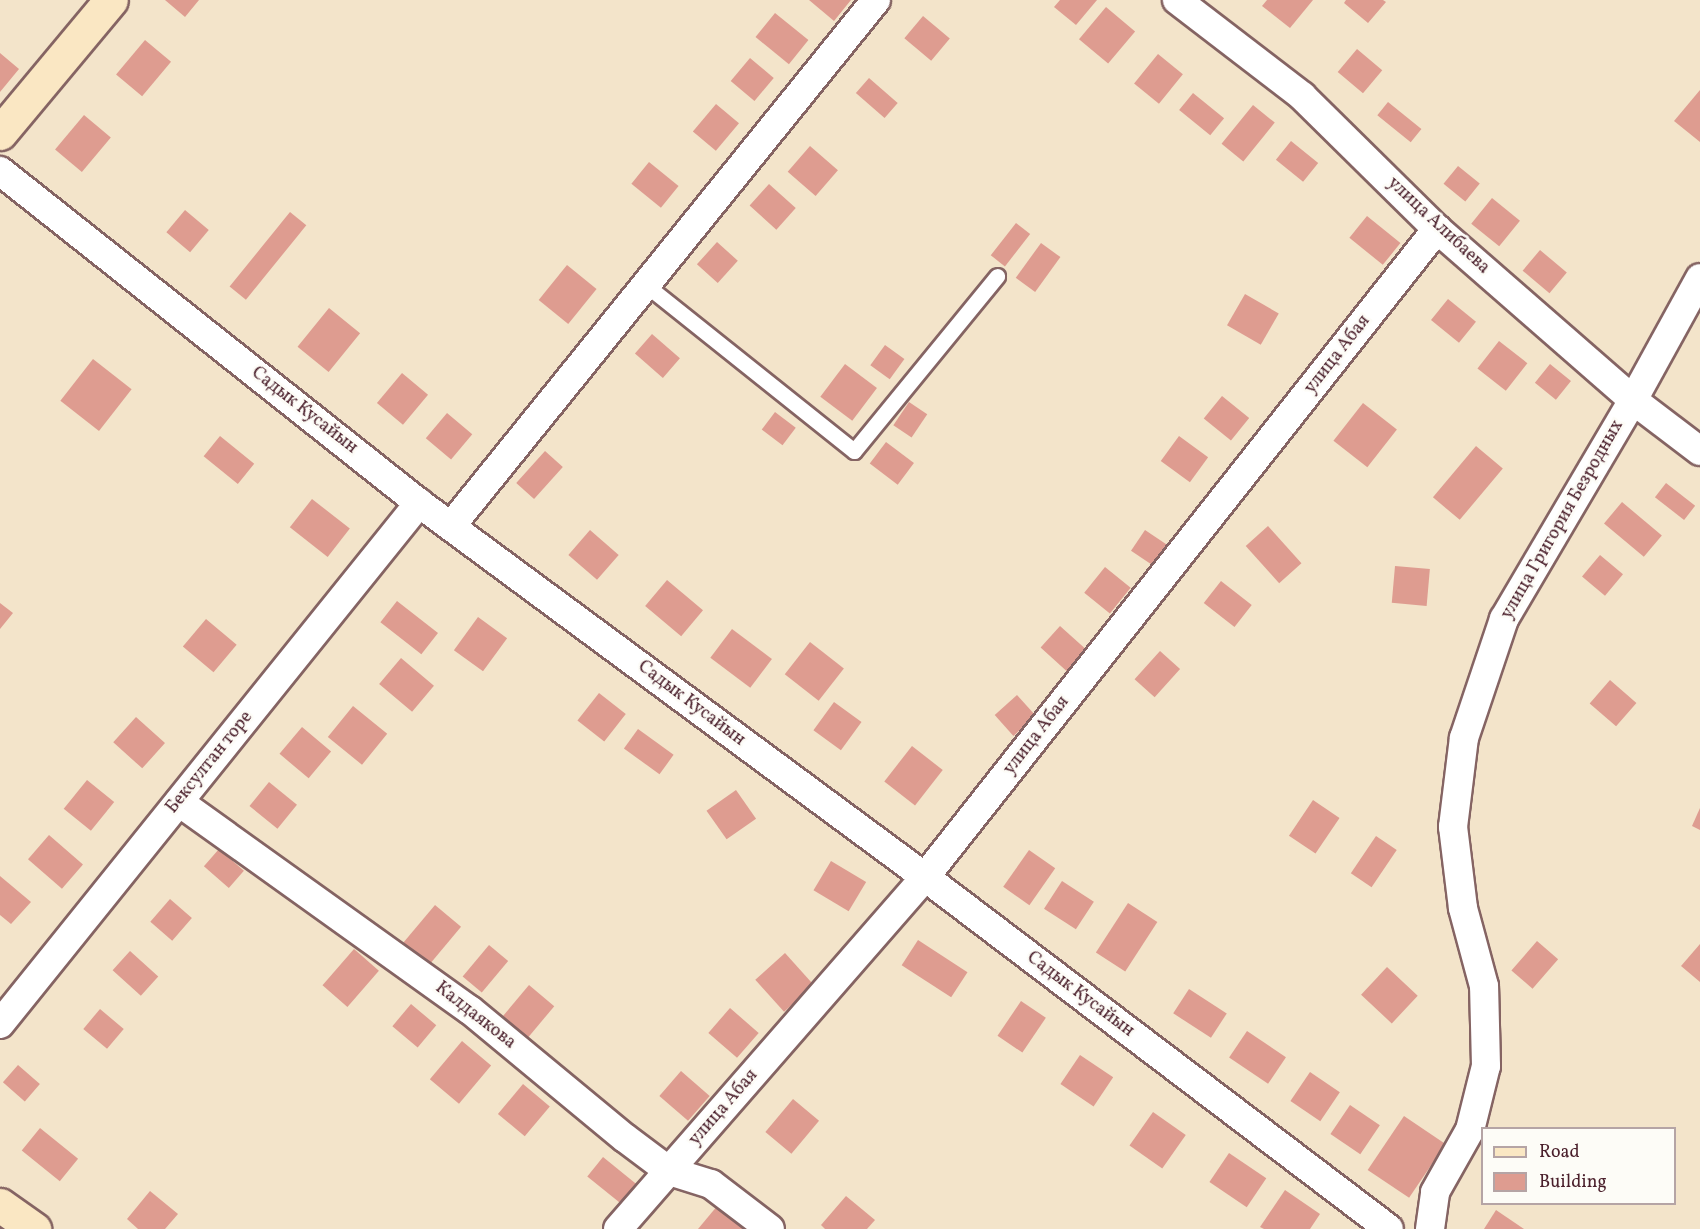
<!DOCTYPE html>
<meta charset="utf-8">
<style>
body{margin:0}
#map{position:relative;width:1700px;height:1229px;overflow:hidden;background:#f3e4ca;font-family:Vollkorn,serif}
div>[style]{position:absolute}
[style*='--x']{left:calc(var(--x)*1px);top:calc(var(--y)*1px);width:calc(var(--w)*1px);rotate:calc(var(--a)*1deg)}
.building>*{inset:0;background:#de9c90;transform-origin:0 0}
.roads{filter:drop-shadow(2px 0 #856463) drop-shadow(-2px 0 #856463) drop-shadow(0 2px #856463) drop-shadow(0 -2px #856463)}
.lane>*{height:15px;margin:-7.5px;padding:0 7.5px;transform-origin:7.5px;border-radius:7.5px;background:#fff}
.street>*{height:28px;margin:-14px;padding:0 14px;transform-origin:14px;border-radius:14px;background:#fff}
.secondary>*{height:33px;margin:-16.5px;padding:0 16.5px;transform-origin:16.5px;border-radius:16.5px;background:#fae7c3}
span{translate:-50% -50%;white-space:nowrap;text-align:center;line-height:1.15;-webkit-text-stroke:5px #fdfcf7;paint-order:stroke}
.street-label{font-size:18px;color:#4a1f2b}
.legend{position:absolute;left:1481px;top:1127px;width:195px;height:78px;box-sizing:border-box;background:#fdfcf7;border:2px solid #b5a4a5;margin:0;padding:8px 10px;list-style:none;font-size:18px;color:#4a1f2b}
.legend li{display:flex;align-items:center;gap:12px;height:30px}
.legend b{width:30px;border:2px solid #b5a4a5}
</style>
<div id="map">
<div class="building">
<div style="clip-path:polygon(165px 0,199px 0,185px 17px)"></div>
<div style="clip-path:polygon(809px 0,851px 0,834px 21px)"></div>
<div style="clip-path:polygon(1060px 0,1097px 0,1076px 25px,1054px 7px)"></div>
<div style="clip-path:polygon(1267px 0,1313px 0,1290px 28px,1262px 6px)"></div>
<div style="clip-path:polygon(1346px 0,1383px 0,1386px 2px,1368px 23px,1344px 3px)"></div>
<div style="left:1106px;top:7px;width:38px;height:42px;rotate:40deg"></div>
<div style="left:775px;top:13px;width:43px;height:31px;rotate:39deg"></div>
<div style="left:923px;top:16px;width:35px;height:29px;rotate:40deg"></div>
<div style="left:145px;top:40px;width:34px;height:45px;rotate:40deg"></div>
<div style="left:1357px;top:49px;width:33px;height:30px;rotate:40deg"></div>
<div style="clip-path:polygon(0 53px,19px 69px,0 92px)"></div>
<div style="left:1158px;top:54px;width:32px;height:38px;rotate:39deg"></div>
<div style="left:750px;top:58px;width:31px;height:30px;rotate:40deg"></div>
<div style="left:869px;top:78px;width:38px;height:20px;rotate:41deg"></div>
<div style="clip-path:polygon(1700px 90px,1700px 142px,1674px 121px)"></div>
<div style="left:1193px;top:93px;width:40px;height:22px;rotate:39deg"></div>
<div style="left:1388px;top:102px;width:43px;height:17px;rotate:39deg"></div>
<div style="left:716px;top:104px;width:30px;height:36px;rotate:40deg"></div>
<div style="left:1253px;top:105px;width:28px;height:50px;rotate:39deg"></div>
<div style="left:84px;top:115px;width:35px;height:45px;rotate:40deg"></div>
<div style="left:1291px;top:141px;width:35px;height:24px;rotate:39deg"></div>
<div style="left:810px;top:146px;width:37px;height:34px;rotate:41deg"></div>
<div style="left:649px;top:162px;width:38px;height:28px;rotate:39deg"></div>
<div style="left:1458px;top:166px;width:28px;height:23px;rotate:39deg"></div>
<div style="left:769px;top:184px;width:36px;height:29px;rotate:42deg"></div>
<div style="left:1492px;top:198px;width:36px;height:33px;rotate:39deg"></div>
<div style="left:185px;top:210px;width:31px;height:29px;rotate:40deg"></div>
<div style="left:290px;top:212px;width:21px;height:96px;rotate:39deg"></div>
<div style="left:1367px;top:216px;width:43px;height:28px;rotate:39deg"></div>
<div style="left:1016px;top:223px;width:18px;height:41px;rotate:38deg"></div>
<div style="left:717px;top:242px;width:28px;height:30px;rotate:42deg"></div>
<div style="left:1041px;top:243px;width:24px;height:43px;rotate:36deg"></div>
<div style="left:1540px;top:250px;width:35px;height:27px;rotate:40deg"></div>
<div style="left:567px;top:265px;width:38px;height:45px;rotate:39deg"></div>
<div style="left:1245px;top:294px;width:39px;height:36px;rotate:30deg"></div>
<div style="left:1448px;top:299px;width:36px;height:27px;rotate:39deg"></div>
<div style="left:329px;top:308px;width:40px;height:50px;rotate:39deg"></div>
<div style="left:652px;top:334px;width:37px;height:26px;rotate:41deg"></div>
<div style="left:1499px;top:341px;width:36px;height:35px;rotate:38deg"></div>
<div style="left:885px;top:345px;width:24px;height:25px;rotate:36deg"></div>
<div style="left:93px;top:359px;width:49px;height:53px;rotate:38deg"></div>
<div style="left:845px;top:364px;width:40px;height:41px;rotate:37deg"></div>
<div style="left:1550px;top:364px;width:27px;height:24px;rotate:39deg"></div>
<div style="left:402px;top:373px;width:34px;height:39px;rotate:40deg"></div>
<div style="left:1222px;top:396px;width:35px;height:29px;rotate:39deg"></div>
<div style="left:909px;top:402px;width:22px;height:28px;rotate:34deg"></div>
<div style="left:1363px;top:403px;width:43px;height:48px;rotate:38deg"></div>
<div style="left:775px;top:412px;width:26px;height:22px;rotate:37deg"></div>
<div style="left:447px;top:413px;width:33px;height:33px;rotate:40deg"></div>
<div style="left:220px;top:436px;width:44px;height:26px;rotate:39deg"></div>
<div style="left:1179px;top:436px;width:36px;height:31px;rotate:36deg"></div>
<div style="left:886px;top:442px;width:35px;height:27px;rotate:37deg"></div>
<div style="left:1476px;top:446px;width:35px;height:67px;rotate:40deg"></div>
<div style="left:545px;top:451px;width:24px;height:43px;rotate:42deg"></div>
<div style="left:1666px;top:483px;width:37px;height:18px;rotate:38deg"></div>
<div style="left:312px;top:499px;width:48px;height:36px;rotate:38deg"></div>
<div style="left:1622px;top:502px;width:52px;height:28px;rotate:40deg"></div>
<div style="left:1268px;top:526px;width:50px;height:30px;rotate:48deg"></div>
<div style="left:590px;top:530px;width:38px;height:33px;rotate:41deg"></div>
<div style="left:1145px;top:530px;width:27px;height:25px;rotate:34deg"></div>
<div style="left:1600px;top:555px;width:30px;height:28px;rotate:40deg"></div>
<div style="left:1395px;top:566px;width:35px;height:37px;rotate:5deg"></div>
<div style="left:1105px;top:567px;width:33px;height:33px;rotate:39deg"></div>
<div style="left:667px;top:580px;width:47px;height:34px;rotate:40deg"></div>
<div style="left:1221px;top:581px;width:39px;height:28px;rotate:38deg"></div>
<div style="left:397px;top:601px;width:52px;height:27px;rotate:38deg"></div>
<div style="clip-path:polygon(0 603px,13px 613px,0 629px)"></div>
<div style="left:478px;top:617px;width:36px;height:41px;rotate:36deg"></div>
<div style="left:206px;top:619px;width:40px;height:36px;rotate:40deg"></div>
<div style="left:1060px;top:626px;width:39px;height:29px;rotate:42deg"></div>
<div style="left:732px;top:629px;width:50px;height:36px;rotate:37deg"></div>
<div style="left:810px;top:642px;width:43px;height:41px;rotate:38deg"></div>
<div style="left:1160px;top:651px;width:27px;height:38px;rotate:42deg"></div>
<div style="left:401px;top:658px;width:43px;height:34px;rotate:40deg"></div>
<div style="left:1610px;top:680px;width:35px;height:31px;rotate:41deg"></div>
<div style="left:599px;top:693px;width:34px;height:35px;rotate:38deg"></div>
<div style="left:1017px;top:695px;width:28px;height:30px;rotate:48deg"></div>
<div style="left:834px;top:702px;width:34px;height:35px;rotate:36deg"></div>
<div style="left:353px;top:706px;width:44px;height:40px;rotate:39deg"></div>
<div style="left:136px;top:717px;width:39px;height:34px;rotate:42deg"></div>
<div style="left:302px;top:727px;width:38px;height:35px;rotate:40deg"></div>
<div style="left:638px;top:729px;width:44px;height:24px;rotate:36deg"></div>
<div style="left:912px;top:746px;width:39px;height:45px;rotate:38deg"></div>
<div style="left:87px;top:780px;width:35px;height:37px;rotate:39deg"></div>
<div style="left:269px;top:782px;width:36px;height:31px;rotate:39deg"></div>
<div style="left:736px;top:790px;width:35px;height:36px;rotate:55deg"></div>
<div style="left:1313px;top:800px;width:32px;height:43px;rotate:34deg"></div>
<div style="clip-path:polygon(1700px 808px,1700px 830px,1692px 826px)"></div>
<div style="left:49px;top:835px;width:45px;height:32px;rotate:41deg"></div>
<div style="left:1376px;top:836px;width:25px;height:45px;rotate:34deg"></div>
<div style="left:219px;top:849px;width:33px;height:23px;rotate:41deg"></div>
<div style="left:1029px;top:850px;width:32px;height:45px;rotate:35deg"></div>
<div style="left:831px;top:861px;width:41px;height:34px;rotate:31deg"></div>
<div style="clip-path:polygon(0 876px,31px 902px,11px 924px,0 915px)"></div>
<div style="left:1062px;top:881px;width:38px;height:33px;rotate:33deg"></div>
<div style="left:170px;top:899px;width:29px;height:30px;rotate:41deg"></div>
<div style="left:1128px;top:903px;width:35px;height:59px;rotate:33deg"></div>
<div style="left:435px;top:905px;width:34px;height:54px;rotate:40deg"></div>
<div style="left:918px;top:940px;width:59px;height:30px;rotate:33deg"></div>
<div style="left:1537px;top:941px;width:28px;height:39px;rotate:41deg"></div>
<div style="clip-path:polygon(1700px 944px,1700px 982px,1681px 966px)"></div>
<div style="left:489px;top:945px;width:25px;height:41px;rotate:40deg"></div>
<div style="left:354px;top:949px;width:33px;height:48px;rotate:41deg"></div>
<div style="left:130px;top:951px;width:38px;height:26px;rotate:42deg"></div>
<div style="left:785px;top:953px;width:43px;height:40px;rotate:48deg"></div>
<div style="left:1387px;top:967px;width:42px;height:38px;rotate:43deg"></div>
<div style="left:529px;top:985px;width:33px;height:44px;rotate:40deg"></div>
<div style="left:1189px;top:989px;width:45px;height:29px;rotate:33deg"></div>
<div style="left:1021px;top:1001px;width:30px;height:42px;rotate:34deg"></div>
<div style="left:411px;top:1004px;width:33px;height:29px;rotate:40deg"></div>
<div style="left:730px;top:1008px;width:38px;height:33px;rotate:41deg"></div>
<div style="left:100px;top:1009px;width:31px;height:26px;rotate:40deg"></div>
<div style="left:1247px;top:1031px;width:47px;height:32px;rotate:34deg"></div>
<div style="left:462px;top:1041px;width:38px;height:50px;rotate:40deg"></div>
<div style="left:1080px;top:1055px;width:40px;height:35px;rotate:34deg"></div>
<div style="left:18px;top:1065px;width:29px;height:23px;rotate:41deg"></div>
<div style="left:681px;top:1071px;width:38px;height:33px;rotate:41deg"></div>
<div style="left:1310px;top:1072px;width:36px;height:35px;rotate:34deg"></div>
<div style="left:523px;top:1084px;width:35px;height:39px;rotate:40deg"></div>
<div style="left:793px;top:1099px;width:34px;height:43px;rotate:40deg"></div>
<div style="left:1350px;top:1105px;width:36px;height:35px;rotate:34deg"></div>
<div style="left:1153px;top:1112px;width:40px;height:41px;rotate:35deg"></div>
<div style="left:1404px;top:1116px;width:50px;height:65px;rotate:34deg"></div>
<div style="left:40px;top:1128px;width:49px;height:29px;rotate:39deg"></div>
<div style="left:1229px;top:1153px;width:45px;height:35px;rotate:34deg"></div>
<div style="left:603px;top:1157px;width:44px;height:25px;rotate:39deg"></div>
<div style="clip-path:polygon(1285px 1190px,1320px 1214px,1310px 1229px,1264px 1229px,1260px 1227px)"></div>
<div style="clip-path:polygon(150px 1191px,178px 1214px,165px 1229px,138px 1229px,127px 1219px)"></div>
<div style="clip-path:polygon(846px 1196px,875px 1220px,867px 1229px,825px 1229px,821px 1225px)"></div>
<div style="clip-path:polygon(718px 1205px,744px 1227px,742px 1229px,698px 1229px)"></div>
<div style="clip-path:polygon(1496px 1210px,1524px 1229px,1484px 1229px)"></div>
</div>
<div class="roads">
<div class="lane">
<div style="--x:646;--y:285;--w:266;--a:38.6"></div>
<div style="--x:854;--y:451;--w:226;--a:-50.7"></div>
</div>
<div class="street">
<div style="--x:1177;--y:0;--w:158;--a:37.5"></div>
<div style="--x:1302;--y:96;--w:190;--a:44.6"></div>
<div style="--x:1437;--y:229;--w:260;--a:41.1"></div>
<div style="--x:1633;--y:400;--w:84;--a:37.3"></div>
<div style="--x:0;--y:171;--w:535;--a:38.39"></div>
<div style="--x:419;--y:503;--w:629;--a:36.47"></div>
<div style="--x:925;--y:877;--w:582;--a:37.18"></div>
<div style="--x:451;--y:526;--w:676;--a:-51.06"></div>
<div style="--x:179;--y:802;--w:358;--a:35.6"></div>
<div style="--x:470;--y:1010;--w:201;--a:39.6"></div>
<div style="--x:625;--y:1138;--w:55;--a:36.9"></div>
<div style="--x:669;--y:1171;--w:44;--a:17.2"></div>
<div style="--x:711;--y:1184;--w:74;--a:37.3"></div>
<div style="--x:0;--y:1024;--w:669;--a:-51.19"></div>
<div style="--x:618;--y:1229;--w:467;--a:-48.9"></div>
<div style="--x:925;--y:877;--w:826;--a:-51.69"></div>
<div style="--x:1430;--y:1229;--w:37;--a:-82"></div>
<div style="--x:1435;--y:1192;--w:71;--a:-60.6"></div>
<div style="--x:1470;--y:1130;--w:66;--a:-76"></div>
<div style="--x:1486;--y:1066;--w:80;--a:-91.4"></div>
<div style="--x:1484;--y:986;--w:81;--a:-105.1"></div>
<div style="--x:1463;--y:908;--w:82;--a:-97"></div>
<div style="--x:1453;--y:827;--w:90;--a:-83"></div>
<div style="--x:1464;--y:738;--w:126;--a:-71.4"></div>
<div style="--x:1504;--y:619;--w:254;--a:-59.5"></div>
<div style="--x:1633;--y:400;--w:139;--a:-61.2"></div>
</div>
<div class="secondary">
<div style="--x:0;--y:133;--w:173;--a:-50.2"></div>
<div style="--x:0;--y:1205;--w:42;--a:35.2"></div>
</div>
</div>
<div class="street-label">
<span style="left:1438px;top:226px;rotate:43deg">улица Алибаева</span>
<span style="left:1338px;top:355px;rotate:-52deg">улица Абая</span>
<span style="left:304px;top:411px;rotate:38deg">Садык Кусайын</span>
<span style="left:1563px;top:520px;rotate:-60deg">улица Григория Безродных</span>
<span style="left:691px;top:704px;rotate:37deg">Садык Кусайын</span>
<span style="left:1037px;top:736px;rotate:-52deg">улица Абая</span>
<span style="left:210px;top:763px;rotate:-51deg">Бексултан торе</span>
<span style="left:1080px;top:995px;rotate:37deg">Садык Кусайын</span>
<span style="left:475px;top:1016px;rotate:38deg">Калдаякова</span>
<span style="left:724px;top:1108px;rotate:-49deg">улица Абая</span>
</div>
<ul class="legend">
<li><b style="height:8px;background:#fae7c3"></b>Road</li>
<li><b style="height:16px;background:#de9c90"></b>Building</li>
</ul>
</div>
